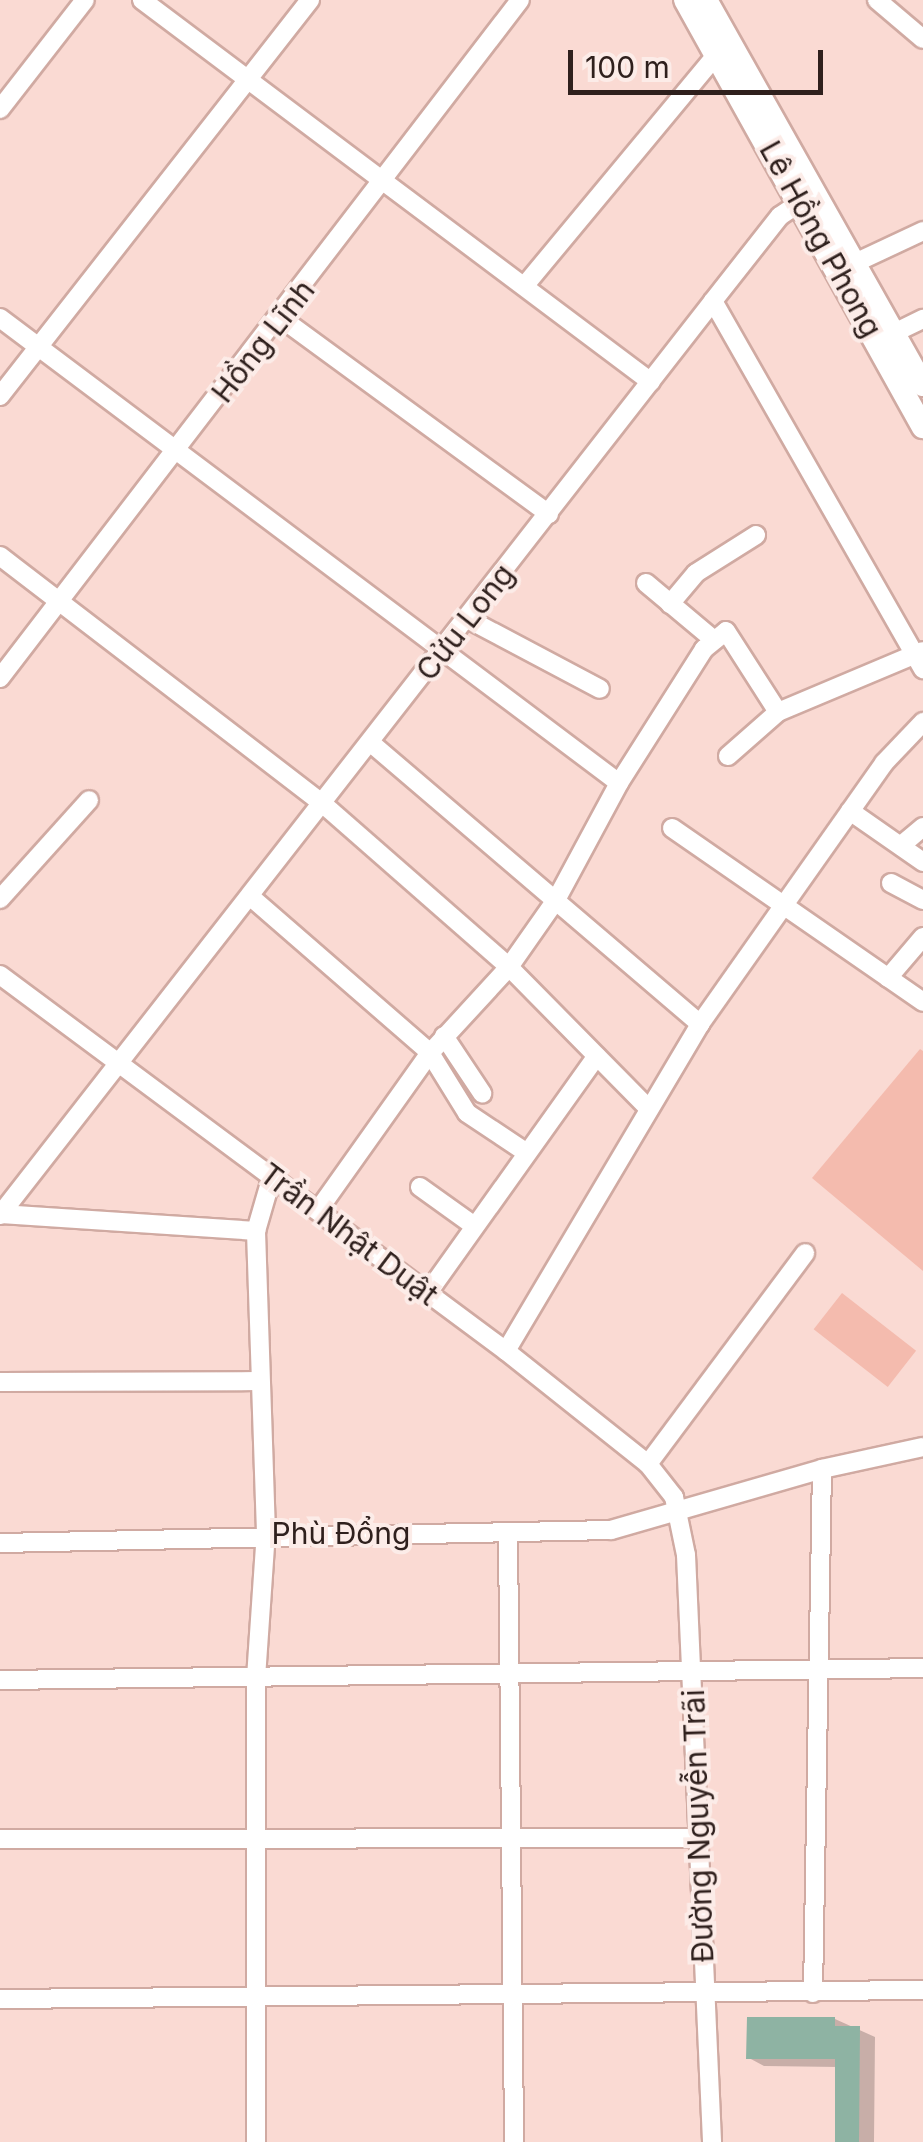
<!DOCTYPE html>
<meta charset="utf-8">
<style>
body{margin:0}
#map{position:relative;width:923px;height:2142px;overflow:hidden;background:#fadad3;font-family:Inter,sans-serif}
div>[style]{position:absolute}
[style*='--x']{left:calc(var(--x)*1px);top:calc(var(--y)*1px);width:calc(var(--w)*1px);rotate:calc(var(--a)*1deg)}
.green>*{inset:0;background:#f4bbae;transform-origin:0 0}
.shadow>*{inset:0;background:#0003}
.building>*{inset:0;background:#8eb3a3}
.roads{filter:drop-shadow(2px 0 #d0aaa2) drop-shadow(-2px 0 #d0aaa2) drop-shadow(0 2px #d0aaa2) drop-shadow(0 -2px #d0aaa2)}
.minor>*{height:18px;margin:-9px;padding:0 9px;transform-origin:9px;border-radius:9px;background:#fff}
.major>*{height:22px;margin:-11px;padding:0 11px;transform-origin:11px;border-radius:11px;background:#fff}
span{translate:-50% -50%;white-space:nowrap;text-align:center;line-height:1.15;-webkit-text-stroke:8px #fcece8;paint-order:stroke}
.street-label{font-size:30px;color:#2f201d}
.scale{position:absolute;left:568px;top:50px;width:255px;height:45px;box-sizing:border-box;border:5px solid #2f201d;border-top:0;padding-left:12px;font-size:30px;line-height:35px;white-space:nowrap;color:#2f201d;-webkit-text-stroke:8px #fcece8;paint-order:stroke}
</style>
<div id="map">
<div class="green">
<div style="clip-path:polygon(920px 1049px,923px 1051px,923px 1271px,812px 1178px)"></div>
<div style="left:842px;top:1293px;width:94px;height:46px;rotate:38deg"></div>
</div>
<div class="shadow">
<div style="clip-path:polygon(835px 2019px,875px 2037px,874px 2142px,837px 2142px,838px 2067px,764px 2066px,749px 2058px)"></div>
</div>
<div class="building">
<div style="clip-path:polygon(747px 2017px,835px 2017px,835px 2026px,860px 2026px,859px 2142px,835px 2142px,835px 2059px,746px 2059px)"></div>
</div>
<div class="roads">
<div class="minor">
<div style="--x:142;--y:0;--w:636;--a:36.89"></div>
<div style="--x:877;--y:0;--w:60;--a:40.3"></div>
<div style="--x:0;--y:109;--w:138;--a:-52.1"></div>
<div style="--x:859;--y:261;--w:71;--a:-25.1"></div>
<div style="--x:526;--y:284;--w:299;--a:-50.3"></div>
<div style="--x:713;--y:301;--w:424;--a:60.3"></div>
<div style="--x:0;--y:318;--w:774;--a:36.91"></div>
<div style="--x:281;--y:318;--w:332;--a:36.2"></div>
<div style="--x:896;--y:332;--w:30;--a:-26"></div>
<div style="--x:0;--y:396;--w:503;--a:-51.95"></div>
<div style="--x:0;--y:556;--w:407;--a:37.5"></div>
<div style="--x:323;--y:804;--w:247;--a:41.2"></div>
<div style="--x:509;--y:967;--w:197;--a:45.4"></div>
<div style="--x:646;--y:583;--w:89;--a:40"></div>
<div style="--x:670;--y:604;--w:40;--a:-50"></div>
<div style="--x:696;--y:573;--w:71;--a:-32.3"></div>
<div style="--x:468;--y:619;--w:149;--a:27.9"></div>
<div style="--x:0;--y:678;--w:854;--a:-52.51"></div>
<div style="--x:371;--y:743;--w:433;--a:40.5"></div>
<div style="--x:728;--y:756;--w:67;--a:-41.3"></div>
<div style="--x:778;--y:712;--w:157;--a:-22.8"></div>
<div style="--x:850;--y:811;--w:89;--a:34.9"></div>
<div style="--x:672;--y:828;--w:305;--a:34.7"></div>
<div style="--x:904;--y:843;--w:25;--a:-40"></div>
<div style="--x:891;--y:883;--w:36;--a:28"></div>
<div style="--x:252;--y:898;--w:236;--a:41"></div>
<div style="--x:430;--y:1053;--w:70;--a:58.3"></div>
<div style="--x:467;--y:1113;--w:69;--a:33.7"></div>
<div style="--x:0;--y:899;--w:133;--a:-48"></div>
<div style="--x:0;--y:975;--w:630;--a:36.62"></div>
<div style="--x:506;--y:1351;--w:181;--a:38.5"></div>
<div style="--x:648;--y:1464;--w:42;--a:51.8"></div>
<div style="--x:674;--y:1497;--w:59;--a:78.3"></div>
<div style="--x:686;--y:1555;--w:588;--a:87.46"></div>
<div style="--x:888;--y:978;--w:54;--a:-49.5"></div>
<div style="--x:444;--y:1036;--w:69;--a:56.3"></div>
<div style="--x:420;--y:1187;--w:65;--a:35.6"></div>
<div style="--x:319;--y:1209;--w:191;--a:-54.6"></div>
<div style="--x:430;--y:1053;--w:117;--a:-47.4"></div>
<div style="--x:509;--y:967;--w:82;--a:-55"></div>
<div style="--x:556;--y:900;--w:133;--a:-61.7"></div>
<div style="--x:619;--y:783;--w:159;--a:-57.6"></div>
<div style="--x:704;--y:649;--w:28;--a:-39"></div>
<div style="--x:726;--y:631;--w:96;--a:57.3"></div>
<div style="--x:1;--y:1214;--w:256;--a:3.8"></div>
<div style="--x:0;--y:1215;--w:1159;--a:-52.04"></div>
<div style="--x:713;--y:301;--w:108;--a:-51.8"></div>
<div style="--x:780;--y:216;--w:32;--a:-34"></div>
<div style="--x:427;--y:1294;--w:292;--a:-54.5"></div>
<div style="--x:506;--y:1351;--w:380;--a:-59.3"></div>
<div style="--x:700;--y:1024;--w:319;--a:-54.8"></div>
<div style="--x:884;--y:763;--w:57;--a:-46.4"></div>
<div style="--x:0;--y:1382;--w:256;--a:-0.2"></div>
<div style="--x:648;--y:1464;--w:263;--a:-53.3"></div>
<div style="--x:508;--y:1534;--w:608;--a:89.43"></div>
<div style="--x:0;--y:1543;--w:611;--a:-1.22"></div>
<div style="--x:611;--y:1530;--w:220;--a:-16.1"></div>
<div style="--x:822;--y:1469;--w:103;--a:-12.3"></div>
<div style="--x:0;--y:1680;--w:923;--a:-0.74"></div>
<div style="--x:0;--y:1839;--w:697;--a:-0.08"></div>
<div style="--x:813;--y:1993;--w:524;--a:-89.02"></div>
<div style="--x:0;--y:1999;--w:923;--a:-0.56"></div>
<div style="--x:256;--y:2142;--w:464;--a:-90"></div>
<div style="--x:256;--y:1678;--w:145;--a:-86.1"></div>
<div style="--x:266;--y:1533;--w:302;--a:-91.9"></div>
<div style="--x:256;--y:1231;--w:57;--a:-73.8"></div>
</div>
<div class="major">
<div style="--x:685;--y:0;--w:489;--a:60.9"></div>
<div style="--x:706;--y:0;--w:442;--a:60.6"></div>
</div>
</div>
<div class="street-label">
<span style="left:821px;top:239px;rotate:61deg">Lê Hồng Phong</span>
<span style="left:263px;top:341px;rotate:-52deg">Hồng Lĩnh</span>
<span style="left:465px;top:622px;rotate:-52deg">Cửu Long</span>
<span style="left:349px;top:1234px;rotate:37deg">Trần Nhật Duật</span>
<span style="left:341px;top:1533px">Phù Đổng</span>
<span style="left:698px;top:1826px;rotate:-92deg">Đường Nguyễn Trãi</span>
</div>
<div class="scale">100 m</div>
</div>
